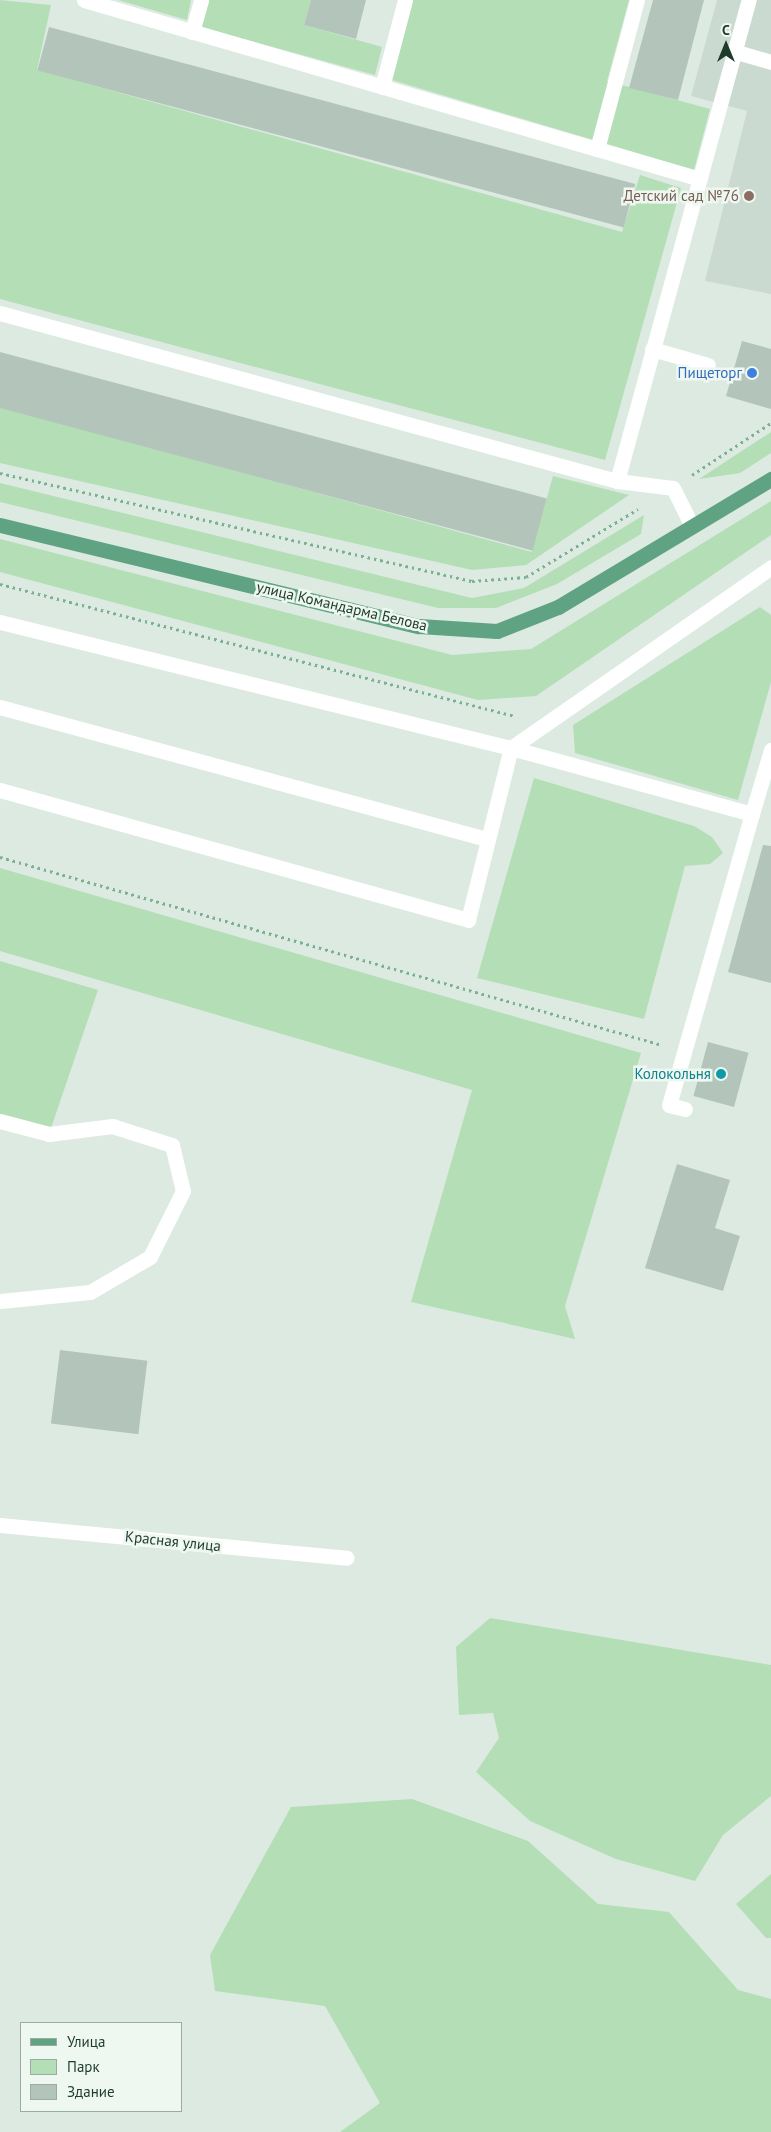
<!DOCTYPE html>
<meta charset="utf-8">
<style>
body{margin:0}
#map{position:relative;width:771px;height:2132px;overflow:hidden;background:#ddeae1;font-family:"PT Sans",sans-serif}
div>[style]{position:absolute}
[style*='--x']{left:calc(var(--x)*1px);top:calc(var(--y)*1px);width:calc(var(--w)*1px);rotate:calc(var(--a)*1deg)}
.built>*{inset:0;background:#cbdad0}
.green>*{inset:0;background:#b4deb6}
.building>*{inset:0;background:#b3c5ba;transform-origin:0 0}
.path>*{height:3px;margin-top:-1.5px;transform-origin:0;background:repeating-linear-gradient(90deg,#7bb093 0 2.5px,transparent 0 6.5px)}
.minor>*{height:15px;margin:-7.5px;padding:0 7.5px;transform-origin:7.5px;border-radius:7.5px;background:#fff}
.major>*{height:15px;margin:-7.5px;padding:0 7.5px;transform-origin:7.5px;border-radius:7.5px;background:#5fa382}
.dots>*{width:14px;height:14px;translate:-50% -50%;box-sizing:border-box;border:2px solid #eef7f0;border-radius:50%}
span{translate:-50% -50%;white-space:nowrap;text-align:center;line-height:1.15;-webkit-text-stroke:5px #eef7f0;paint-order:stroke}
.education-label{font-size:15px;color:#785e54}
.right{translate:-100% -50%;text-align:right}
.shop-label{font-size:15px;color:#366cbe}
.street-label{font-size:15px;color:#1e3b2c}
.culture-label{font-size:15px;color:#0d838f}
.legend{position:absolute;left:20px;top:2022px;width:162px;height:90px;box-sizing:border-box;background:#eef7f0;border:1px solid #9baca2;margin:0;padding:6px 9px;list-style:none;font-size:15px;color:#1e3b2c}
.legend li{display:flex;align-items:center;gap:10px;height:25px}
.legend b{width:25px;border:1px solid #9baca2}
.north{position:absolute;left:701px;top:20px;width:50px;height:50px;-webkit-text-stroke:4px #eef7f0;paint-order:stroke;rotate:0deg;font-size:14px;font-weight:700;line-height:20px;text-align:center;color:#1e3b2c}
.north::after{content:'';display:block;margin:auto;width:18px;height:22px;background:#1e3b2c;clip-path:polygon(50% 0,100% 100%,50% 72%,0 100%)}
</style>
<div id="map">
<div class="built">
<div style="clip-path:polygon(717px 0,771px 0,771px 294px,705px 281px,747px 111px,691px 96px)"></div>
</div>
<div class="green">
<div style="clip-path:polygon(0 0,51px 5px,37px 70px,622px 232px,640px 175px,681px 188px,605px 460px,0 299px)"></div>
<div style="clip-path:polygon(118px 0,191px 0,187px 20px)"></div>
<div style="clip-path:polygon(207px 0,311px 0,304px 25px,382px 47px,375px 75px,200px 27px)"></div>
<div style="clip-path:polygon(413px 0,629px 0,607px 81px,710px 109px,694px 170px,392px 80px)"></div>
<div style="clip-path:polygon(0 406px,532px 552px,553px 476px,629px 495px,526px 565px,472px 570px,0 463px)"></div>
<div style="clip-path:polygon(771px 432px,771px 453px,740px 473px,699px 479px)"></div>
<div style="clip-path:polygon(0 483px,472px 598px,524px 588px,644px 515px,641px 534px,557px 584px,496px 608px,438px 608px,0 502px)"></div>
<div style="clip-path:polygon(771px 501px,771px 535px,536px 696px,478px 700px,0 572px,0 539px,452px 655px,531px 649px)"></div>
<div style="clip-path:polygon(760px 607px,771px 615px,771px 682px,738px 800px,575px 753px,573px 725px)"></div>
<div style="clip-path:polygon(534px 778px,694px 826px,712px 837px,723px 853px,710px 864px,685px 866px,644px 1019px,477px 978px)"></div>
<div style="clip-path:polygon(0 868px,641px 1053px,565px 1306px,575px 1339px,411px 1302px,472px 1090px,0 951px)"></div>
<div style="clip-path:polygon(0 961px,98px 990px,49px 1134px,0 1121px)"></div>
<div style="clip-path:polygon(490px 1618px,771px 1665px,771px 1796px,723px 1835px,695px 1881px,616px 1859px,530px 1821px,476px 1772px,499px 1738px,493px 1713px,459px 1715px,456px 1647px)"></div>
<div style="clip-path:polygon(412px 1799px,528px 1841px,598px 1904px,669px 1912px,738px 1990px,771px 1999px,771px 2132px,340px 2132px,380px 2103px,325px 2006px,215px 1991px,210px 1955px,291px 1807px)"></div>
<div style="clip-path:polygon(771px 1874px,771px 1938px,766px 1938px,736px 1904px)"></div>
</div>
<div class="building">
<div style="clip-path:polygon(311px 0,366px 0,356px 39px,304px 25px)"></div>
<div style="clip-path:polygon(653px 0,704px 0,678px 100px,629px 88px)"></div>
<div style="left:49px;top:27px;width:607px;height:45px;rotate:15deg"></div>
<div style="clip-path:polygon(742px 341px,771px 349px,771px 409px,726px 396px)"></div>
<div style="left:0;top:352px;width:566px;height:54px;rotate:15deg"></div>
<div style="clip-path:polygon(763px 845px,771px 846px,771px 983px,728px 972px)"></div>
<div style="left:708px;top:1042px;width:42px;height:56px;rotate:15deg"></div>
<div style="clip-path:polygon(677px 1164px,730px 1180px,715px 1228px,740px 1236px,723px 1291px,645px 1268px)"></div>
<div style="left:60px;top:1350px;width:88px;height:74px;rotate:7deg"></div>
</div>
<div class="path">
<div style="--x:0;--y:473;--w:484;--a:12.9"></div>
<div style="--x:472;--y:581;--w:54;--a:-4.2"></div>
<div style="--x:526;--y:577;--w:131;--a:-31.3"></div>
<div style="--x:692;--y:475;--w:95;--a:-33.4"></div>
<div style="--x:0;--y:584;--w:532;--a:14.38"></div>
<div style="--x:0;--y:857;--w:688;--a:15.85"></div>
</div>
<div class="minor">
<div style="--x:84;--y:0;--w:534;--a:16.2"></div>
<div style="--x:597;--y:149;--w:154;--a:-75"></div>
<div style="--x:192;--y:32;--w:33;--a:-74"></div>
<div style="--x:733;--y:51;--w:40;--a:16"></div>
<div style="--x:382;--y:87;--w:90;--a:-75.2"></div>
<div style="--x:597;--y:149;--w:107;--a:16.2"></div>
<div style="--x:0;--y:313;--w:639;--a:15.23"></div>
<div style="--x:617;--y:481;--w:499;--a:-74.7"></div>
<div style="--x:652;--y:349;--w:58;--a:15.9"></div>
<div style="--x:617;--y:481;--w:56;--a:7.1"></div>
<div style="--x:673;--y:488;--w:42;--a:63.4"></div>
<div style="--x:0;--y:622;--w:526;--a:13.85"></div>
<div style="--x:511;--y:748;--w:250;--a:15.3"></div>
<div style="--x:752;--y:814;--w:67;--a:-73.5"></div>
<div style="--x:0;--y:707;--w:505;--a:15.17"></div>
<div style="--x:0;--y:790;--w:486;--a:15.5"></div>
<div style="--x:468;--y:920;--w:177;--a:-76"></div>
<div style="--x:511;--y:748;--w:317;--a:-34.8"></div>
<div style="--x:685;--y:1109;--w:16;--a:-166"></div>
<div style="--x:669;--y:1105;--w:303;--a:-74.1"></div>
<div style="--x:0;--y:1121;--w:51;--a:14.9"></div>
<div style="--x:49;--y:1134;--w:64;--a:-7.2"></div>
<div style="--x:112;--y:1126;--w:63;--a:17.6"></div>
<div style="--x:172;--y:1145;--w:47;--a:76.6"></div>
<div style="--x:183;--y:1191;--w:74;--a:116.6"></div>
<div style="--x:150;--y:1257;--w:69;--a:149.7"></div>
<div style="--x:90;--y:1292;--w:90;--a:174.3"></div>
<div style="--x:0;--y:1525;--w:348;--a:5.4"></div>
</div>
<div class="major">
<div style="--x:0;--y:525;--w:431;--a:13.6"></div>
<div style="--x:419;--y:626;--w:78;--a:3.7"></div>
<div style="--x:497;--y:631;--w:66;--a:-21.5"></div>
<div style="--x:558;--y:607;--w:249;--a:-31"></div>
</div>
<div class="dots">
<div style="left:749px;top:196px;background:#8d6e63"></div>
<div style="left:752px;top:373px;background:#3f7fe0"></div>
<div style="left:721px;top:1074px;background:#0f9aa8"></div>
</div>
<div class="education-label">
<span class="right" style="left:739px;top:196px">Детский сад №76</span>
</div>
<div class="shop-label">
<span class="right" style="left:742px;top:373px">Пищеторг</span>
</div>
<div class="street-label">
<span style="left:342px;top:606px;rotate:13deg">улица Командарма Белова</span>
<span style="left:173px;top:1541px;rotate:6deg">Красная улица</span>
</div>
<div class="culture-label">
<span class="right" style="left:711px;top:1074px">Колокольня</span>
</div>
<ul class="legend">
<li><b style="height:6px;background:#5fa382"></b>Улица</li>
<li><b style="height:14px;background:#b4deb6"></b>Парк</li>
<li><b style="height:14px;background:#b3c5ba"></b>Здание</li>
</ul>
<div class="north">С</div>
</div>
